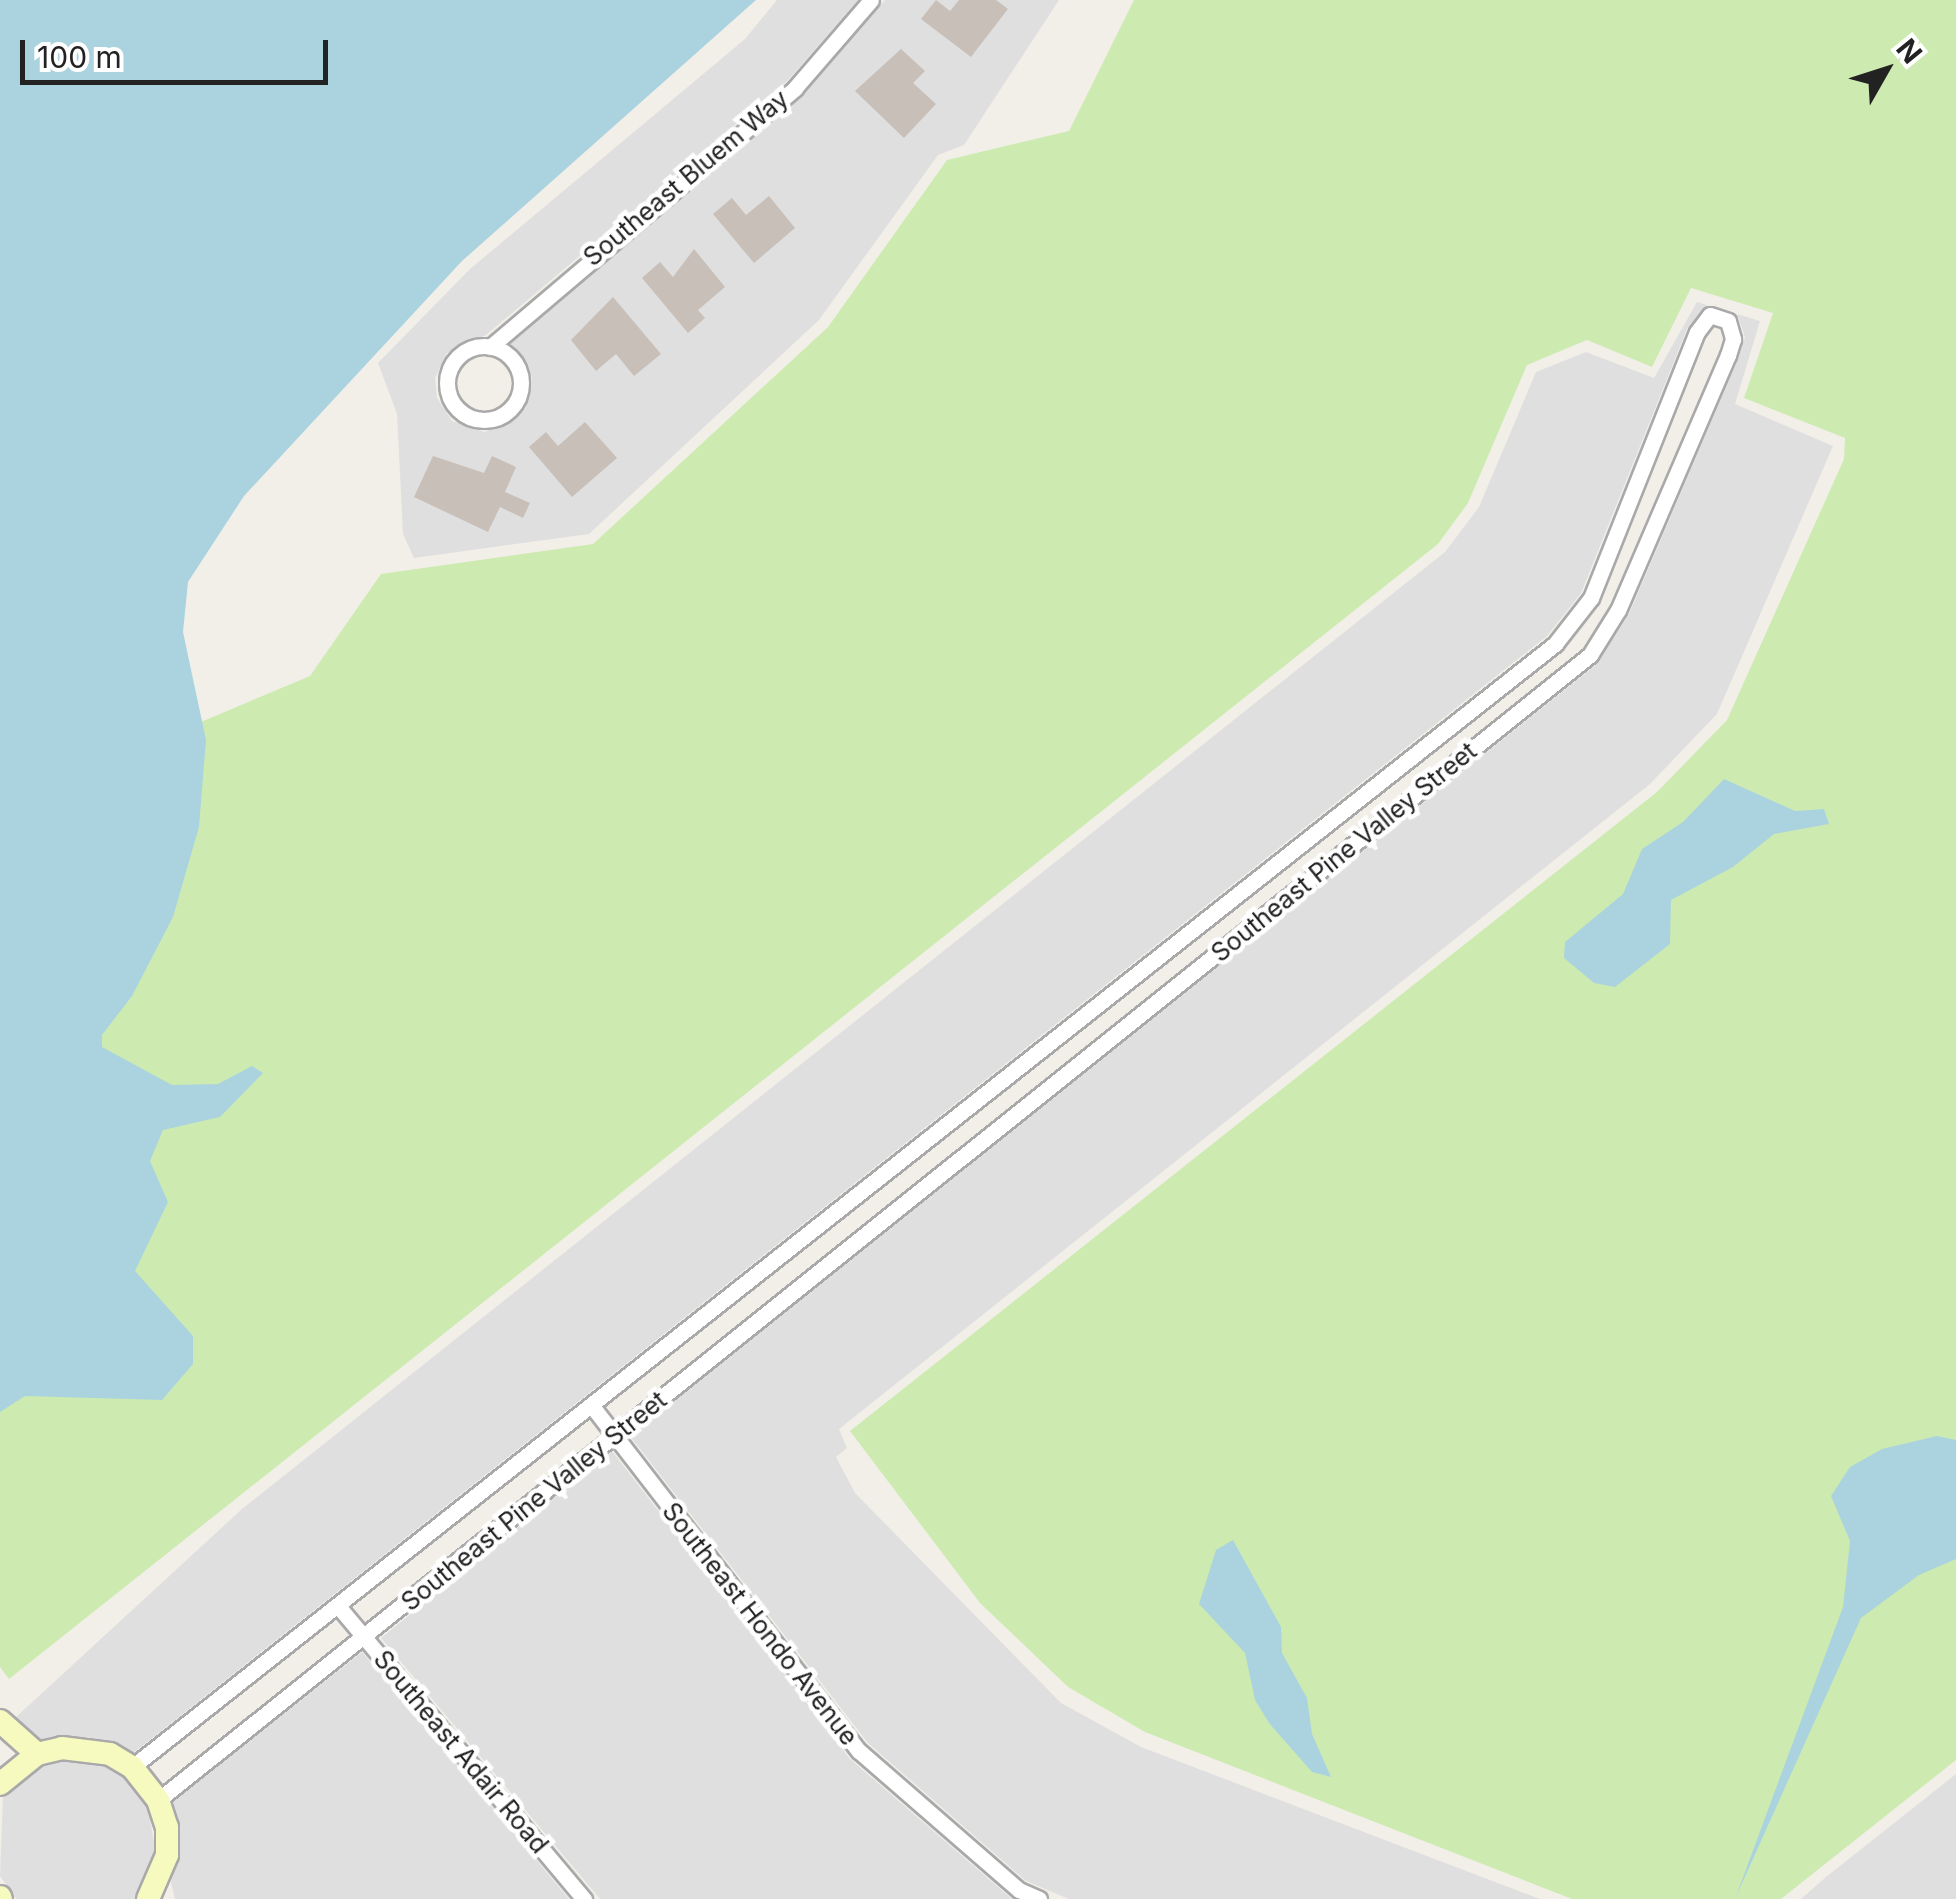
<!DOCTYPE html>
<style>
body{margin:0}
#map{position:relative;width:1956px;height:1899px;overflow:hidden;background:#f2efe9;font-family:Inter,sans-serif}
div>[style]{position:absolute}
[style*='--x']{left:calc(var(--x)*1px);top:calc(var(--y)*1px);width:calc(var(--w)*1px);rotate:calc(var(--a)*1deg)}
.residential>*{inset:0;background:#e0dfdf}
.grass>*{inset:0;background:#cdebb0}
.water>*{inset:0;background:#aad3df}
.building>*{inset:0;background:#c7bfb8}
.roads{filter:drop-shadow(2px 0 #a9a9a9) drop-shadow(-2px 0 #a9a9a9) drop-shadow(0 2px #a9a9a9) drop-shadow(0 -2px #a9a9a9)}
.street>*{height:15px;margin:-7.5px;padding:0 7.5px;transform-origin:7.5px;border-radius:7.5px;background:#fff}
.street>.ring{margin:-7.5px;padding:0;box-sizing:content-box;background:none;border:15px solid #fff;border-radius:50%}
.secondary>*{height:22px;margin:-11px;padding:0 11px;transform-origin:11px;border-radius:11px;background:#f7fabf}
span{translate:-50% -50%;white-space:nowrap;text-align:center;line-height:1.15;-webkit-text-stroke:9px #fff;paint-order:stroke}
.street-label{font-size:25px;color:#222}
.north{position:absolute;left:1836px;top:20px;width:100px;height:100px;-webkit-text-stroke:8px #fff;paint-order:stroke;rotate:51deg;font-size:28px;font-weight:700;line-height:40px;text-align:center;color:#222}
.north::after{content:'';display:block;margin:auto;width:35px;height:45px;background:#222;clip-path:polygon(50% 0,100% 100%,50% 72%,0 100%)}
.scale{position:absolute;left:20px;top:40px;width:308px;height:45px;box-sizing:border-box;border:5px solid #222;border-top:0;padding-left:12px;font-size:30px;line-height:35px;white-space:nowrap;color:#222;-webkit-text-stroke:8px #fff;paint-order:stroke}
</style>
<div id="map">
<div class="residential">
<div style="clip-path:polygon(777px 0,858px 0,788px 80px,486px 335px,447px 353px,435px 378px,437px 398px,452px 421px,484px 432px,515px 420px,526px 408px,532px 377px,510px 342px,803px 95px,885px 0,1059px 0,964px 145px,938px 155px,819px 320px,589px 534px,414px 558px,403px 534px,397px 414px,378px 363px,470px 269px,745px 39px)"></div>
<div style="clip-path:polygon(1697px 302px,1707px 305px,1687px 329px,1581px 593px,1547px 636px,132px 1754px,88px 1737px,41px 1742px,15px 1718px,242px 1509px,1445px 552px,1479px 507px,1536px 372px,1586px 352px,1654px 378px)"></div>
<div style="clip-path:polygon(1737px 314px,1760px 321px,1735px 404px,1833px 446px,1717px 714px,1650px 784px,839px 1429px,847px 1448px,836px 1457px,855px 1493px,1061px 1703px,1141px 1747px,1540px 1899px,1069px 1899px,1026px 1881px,868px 1743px,630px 1436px,1597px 664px,1629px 614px,1738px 359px,1745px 337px)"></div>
<div style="clip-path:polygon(612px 1451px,850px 1759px,1012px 1899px,600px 1899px,381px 1638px)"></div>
<div style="clip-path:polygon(362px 1652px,569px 1899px,175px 1899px,171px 1882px,178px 1826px,172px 1802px)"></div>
<div style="clip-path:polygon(62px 1759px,105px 1765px,124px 1776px,148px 1806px,156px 1855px,135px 1899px,16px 1899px,0 1876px,3px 1798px,35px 1768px)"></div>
<div style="clip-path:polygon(1956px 1774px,1956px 1899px,1801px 1899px,1826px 1877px)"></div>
</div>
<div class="grass">
<div style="clip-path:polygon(1134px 0,1956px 0,1956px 1760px,1781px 1899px,1572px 1899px,1145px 1732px,1068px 1687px,980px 1603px,850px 1431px,1657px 792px,1727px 720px,1844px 459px,1845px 438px,1744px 398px,1773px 313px,1691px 288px,1652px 367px,1587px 340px,1527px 365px,1468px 503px,1438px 544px,9px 1679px,0 1667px,0 898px,196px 724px,310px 676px,381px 574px,593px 544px,828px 327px,947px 160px,1069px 131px)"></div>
</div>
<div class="water">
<div style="clip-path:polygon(0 0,756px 0,462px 261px,244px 496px,188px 582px,183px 632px,206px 740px,199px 827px,173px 917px,132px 996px,102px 1035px,102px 1047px,172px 1085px,218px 1084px,252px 1066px,263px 1073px,220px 1117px,163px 1130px,150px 1161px,168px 1202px,135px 1271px,193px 1336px,193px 1364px,162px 1400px,25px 1396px,0 1412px)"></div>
<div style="clip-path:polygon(1724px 779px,1795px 811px,1824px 809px,1829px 824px,1774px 834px,1733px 867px,1671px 900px,1670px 944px,1615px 987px,1594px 983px,1564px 958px,1565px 942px,1623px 894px,1642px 849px,1683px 822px)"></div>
<div style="clip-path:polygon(1937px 1436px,1956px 1440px,1956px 1559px,1919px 1575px,1861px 1618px,1735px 1899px,1843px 1607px,1850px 1541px,1831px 1496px,1850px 1467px,1882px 1449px)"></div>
<div style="clip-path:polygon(1233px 1540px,1281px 1627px,1282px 1653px,1307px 1698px,1312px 1734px,1331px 1777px,1312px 1772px,1269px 1723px,1255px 1700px,1245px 1653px,1199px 1604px,1216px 1550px)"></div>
</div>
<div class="building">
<div style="clip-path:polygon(936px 0,950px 11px,959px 0,996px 0,1008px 9px,971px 57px,921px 19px)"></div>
<div style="clip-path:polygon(901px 49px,925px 71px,913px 83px,936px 104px,904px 138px,855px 91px)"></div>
<div style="clip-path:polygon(769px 196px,795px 228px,754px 263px,713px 214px,732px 198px,746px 215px)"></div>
<div style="clip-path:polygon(694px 249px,725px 287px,698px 310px,705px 318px,688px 333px,642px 278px,660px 262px,673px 277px)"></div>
<div style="clip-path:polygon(613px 297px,661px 354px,634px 376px,616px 354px,596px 371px,571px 340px)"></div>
<div style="clip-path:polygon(585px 422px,617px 458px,572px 497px,529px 447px,546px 432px,558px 446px)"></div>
<div style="clip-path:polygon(433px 456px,484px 473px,492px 456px,516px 467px,505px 492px,530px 503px,523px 518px,500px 507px,488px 532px,414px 497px)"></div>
</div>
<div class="roads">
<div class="street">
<div class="ring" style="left:447px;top:346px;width:59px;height:59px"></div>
<div style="--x:490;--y:347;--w:400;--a:-40.3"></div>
<div style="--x:795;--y:88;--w:116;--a:-49.2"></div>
<div style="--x:592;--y:1406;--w:436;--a:52.3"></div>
<div style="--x:859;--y:1751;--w:212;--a:41"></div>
<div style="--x:1019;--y:1890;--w:22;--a:24"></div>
<div style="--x:338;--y:1606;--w:383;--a:50"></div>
<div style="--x:132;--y:1767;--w:1813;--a:-38.28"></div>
<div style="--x:1555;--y:644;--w:58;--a:-52"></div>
<div style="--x:1591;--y:598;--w:286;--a:-68.3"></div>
<div style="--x:1697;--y:332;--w:21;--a:-53"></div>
<div style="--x:1710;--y:315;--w:19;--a:18"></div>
<div style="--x:1728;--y:321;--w:19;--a:74"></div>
<div style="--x:1733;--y:339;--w:17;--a:107"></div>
<div style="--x:1728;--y:355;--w:278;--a:113.3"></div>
<div style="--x:1618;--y:610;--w:53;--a:121.9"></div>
<div style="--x:1590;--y:655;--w:1833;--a:141.35"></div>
</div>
<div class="secondary">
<div style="--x:0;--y:1721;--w:50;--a:41.7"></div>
<div style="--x:0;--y:1784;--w:48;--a:-39"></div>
<div style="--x:37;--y:1754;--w:26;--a:-13"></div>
<div style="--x:62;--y:1748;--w:48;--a:7.1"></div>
<div style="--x:110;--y:1754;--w:26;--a:31"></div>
<div style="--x:132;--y:1767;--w:42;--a:51.8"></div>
<div style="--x:158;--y:1800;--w:28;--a:72"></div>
<div style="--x:167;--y:1827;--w:28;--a:90"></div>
<div style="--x:167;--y:1855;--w:48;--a:113.4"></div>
<div style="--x:0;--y:1897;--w:2;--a:63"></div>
</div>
</div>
<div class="street-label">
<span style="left:686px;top:178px;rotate:-40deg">Southeast Bluem Way</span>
<span style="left:1344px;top:852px;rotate:-39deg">Southeast Pine Valley Street</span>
<span style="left:534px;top:1501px;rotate:-39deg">Southeast Pine Valley Street</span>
<span style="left:760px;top:1624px;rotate:52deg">Southeast Hondo Avenue</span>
<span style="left:461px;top:1752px;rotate:50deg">Southeast Adair Road</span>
</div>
<div class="north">N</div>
<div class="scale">100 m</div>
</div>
